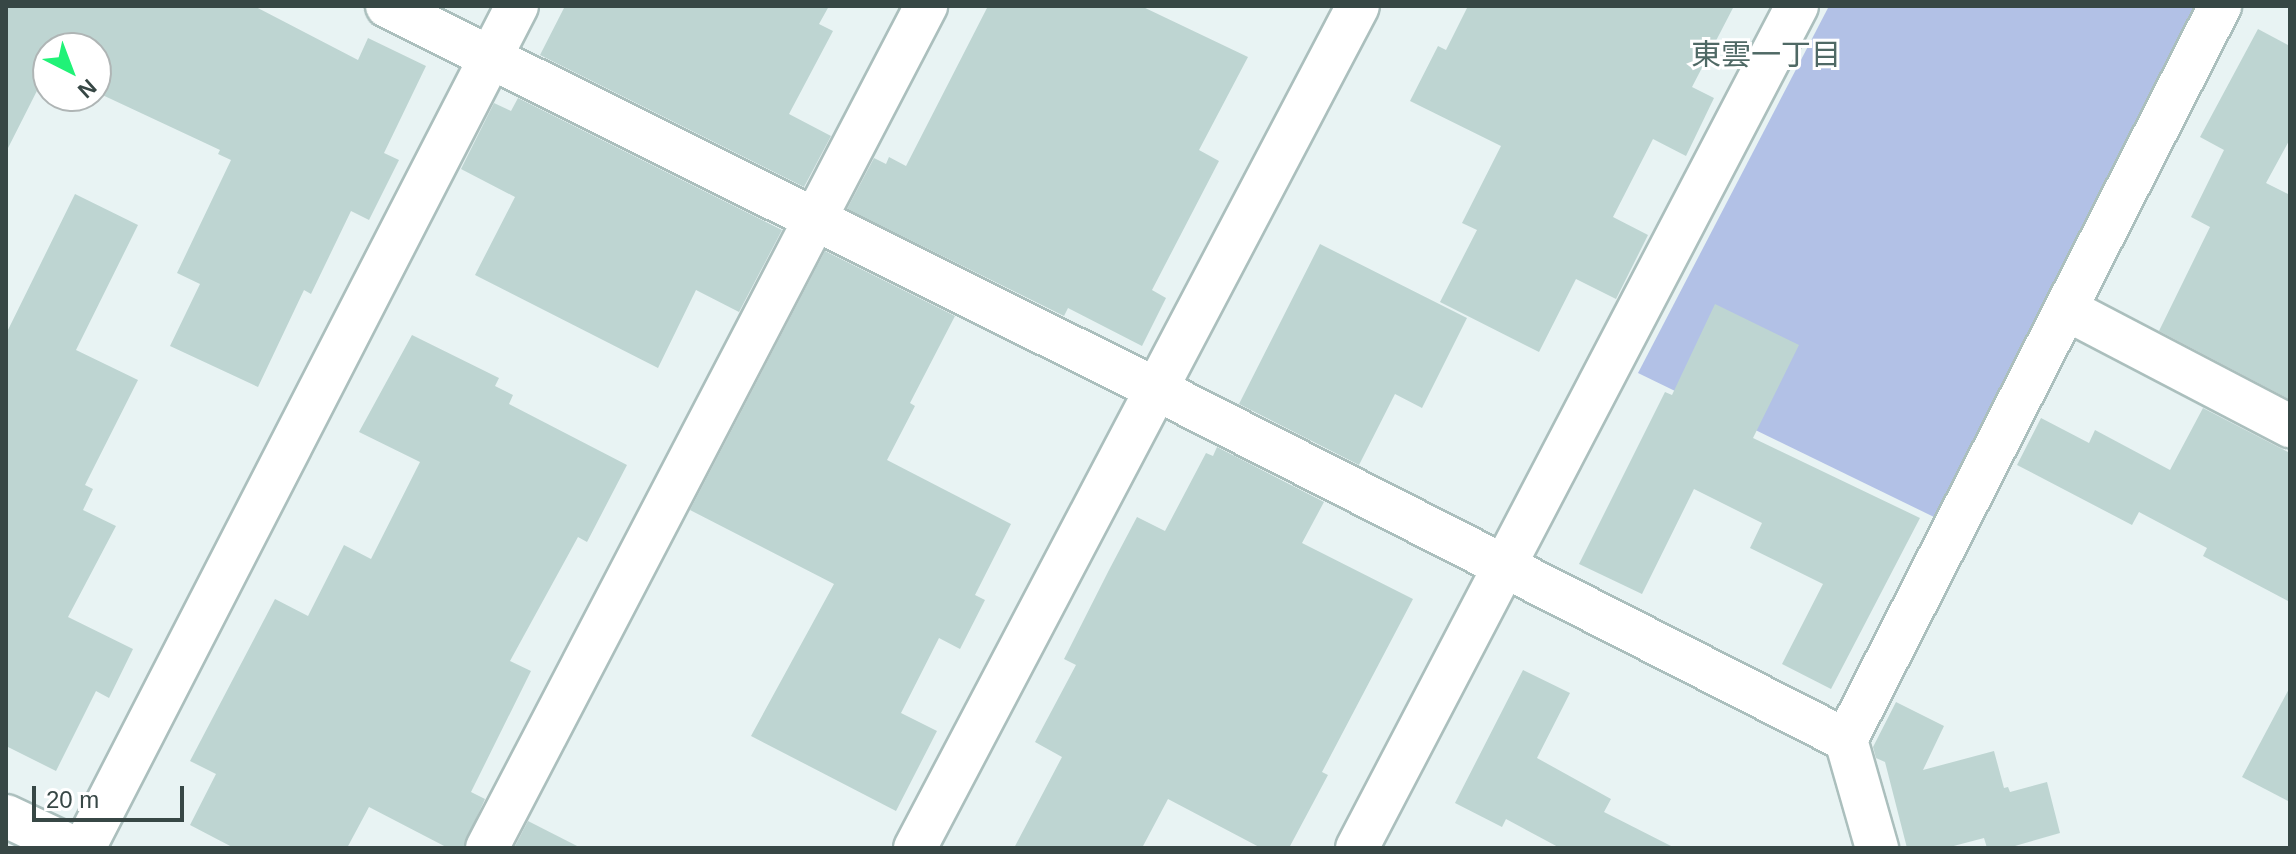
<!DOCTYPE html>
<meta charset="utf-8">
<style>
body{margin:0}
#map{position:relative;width:2296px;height:854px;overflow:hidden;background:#e8f3f3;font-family:Arial,"Noto Sans JP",sans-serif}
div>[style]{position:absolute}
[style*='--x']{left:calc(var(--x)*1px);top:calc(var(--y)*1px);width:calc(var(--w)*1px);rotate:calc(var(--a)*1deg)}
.green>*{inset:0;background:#b2c1e6}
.building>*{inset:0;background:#bed5d2}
.roads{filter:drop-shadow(2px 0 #abbfbd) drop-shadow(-2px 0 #abbfbd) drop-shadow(0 2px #abbfbd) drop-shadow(0 -2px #abbfbd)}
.street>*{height:42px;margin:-21px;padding:0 21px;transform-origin:21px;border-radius:21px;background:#fff}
span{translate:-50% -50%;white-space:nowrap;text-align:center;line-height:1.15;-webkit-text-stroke:6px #fff;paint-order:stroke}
.neighbourhood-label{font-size:30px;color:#4f6965}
.frame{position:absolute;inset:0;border:8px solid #374745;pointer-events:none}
.north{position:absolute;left:32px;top:32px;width:80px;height:80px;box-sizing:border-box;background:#fff;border:2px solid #afb5b5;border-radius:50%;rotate:138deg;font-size:22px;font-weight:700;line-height:32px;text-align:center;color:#374745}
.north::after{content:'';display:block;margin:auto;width:28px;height:36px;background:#20f277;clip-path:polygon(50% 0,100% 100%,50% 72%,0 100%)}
.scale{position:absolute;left:32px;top:786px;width:152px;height:36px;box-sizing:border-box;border:4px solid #374745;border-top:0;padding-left:10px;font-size:24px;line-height:28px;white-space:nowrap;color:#374745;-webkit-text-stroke:6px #fff;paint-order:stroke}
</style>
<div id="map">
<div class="green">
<div style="clip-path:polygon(1829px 6px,2198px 6px,1934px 517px,1638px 373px)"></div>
</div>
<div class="building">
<div style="clip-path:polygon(6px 6px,254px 6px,358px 60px,368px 38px,426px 66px,384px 153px,399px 160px,369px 220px,351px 211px,311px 294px,304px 290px,258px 387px,170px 346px,200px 284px,177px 273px,231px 160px,218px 154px,220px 150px,96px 92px,96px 48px,48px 48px,48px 69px,6px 152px)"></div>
<div style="clip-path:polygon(565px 6px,829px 6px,819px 24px,833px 31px,789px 114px,831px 136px,804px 187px,540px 55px)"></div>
<div style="clip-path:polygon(988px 6px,1141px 6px,1248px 57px,1199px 150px,1219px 161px,1152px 290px,1166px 298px,1142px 346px,1068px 308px,1064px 316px,847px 209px,874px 158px,886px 164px,889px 157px,906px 166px)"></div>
<div style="clip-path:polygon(1468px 6px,1734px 6px,1692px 87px,1714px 98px,1686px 156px,1653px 139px,1613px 217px,1648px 235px,1616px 299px,1576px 279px,1539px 352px,1440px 302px,1477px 230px,1462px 223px,1501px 146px,1410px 101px,1438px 46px,1446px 50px)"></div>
<div style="clip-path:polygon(2258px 29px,2290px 46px,2290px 139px,2266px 183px,2290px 195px,2289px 399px,2159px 331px,2210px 227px,2191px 217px,2224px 150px,2200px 137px)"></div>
<div style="clip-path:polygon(518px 98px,782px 230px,739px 312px,696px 290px,658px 368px,475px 275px,515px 197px,461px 169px,494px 103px,511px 111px)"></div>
<div style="clip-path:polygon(75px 194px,138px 225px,76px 350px,138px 380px,85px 485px,93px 489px,83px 510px,116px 526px,68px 617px,133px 649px,109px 698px,96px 691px,56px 771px,6px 746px,6px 334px)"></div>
<div style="clip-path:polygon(1320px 244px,1467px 318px,1422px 408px,1395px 394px,1359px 465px,1239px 404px)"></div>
<div style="clip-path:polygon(825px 251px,955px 316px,910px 403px,915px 406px,887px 460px,1011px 524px,975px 595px,985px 600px,960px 649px,939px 638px,901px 713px,937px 731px,896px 811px,751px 736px,834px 584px,690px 510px)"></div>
<div style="clip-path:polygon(1715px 304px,1799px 345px,1753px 438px,1920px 518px,1831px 689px,1782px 664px,1823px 584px,1750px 548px,1762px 523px,1694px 489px,1642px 594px,1579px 564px,1665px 392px,1672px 395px)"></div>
<div style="clip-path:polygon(412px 335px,499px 378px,495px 386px,513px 395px,509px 404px,627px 465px,587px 542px,578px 537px,510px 661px,531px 671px,471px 792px,485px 799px,463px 848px,448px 848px,369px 807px,347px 848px,234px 848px,190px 825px,216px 774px,190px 761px,275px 599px,308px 616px,344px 545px,371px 559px,420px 462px,359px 432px)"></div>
<div style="clip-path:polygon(2203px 408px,2290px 453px,2290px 602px,2203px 556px,2207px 548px,2139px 512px,2132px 525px,2017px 465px,2041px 418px,2089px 443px,2095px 430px,2170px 470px)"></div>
<div style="clip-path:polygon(1217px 447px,1324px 502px,1302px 543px,1413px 599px,1322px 772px,1328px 775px,1289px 848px,1261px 848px,1168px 799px,1142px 848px,1014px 848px,1062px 757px,1035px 742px,1076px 665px,1064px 659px,1109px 570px,1137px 517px,1165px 531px,1206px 453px,1213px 456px)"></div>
<div style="clip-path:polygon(1523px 670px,1570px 693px,1537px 758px,1611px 799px,1604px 812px,1675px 848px,1560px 848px,1506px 819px,1502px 827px,1455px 803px)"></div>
<div style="clip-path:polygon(2290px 687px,2290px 802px,2242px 777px)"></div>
<div style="clip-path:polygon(1896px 702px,1944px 726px,1923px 770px,1994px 751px,2004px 788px,2008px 787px,2010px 792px,2047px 782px,2060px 833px,2008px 848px,1987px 848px,1984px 838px,1946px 848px,1907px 848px,1885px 762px,1876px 758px,1873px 747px)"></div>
<div style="clip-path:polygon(528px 821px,581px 848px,514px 848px)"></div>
</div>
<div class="roads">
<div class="street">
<div style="--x:387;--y:6;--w:859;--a:26.48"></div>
<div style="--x:1156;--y:389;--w:774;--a:26.96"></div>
<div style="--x:2066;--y:309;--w:253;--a:27.6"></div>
<div style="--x:6;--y:816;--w:75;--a:25.2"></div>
<div style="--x:84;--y:848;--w:947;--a:-62.79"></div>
<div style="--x:487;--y:848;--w:950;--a:-62.46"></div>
<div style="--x:915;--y:848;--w:951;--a:-62.25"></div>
<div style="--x:1357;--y:848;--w:950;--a:-62.41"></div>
<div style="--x:1877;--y:848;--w:112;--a:-106"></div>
<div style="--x:1846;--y:740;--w:824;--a:-63"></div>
</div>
</div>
<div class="neighbourhood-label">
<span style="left:1766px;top:55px">東雲一丁目</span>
</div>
<div class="frame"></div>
<div class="north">N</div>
<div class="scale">20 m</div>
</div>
